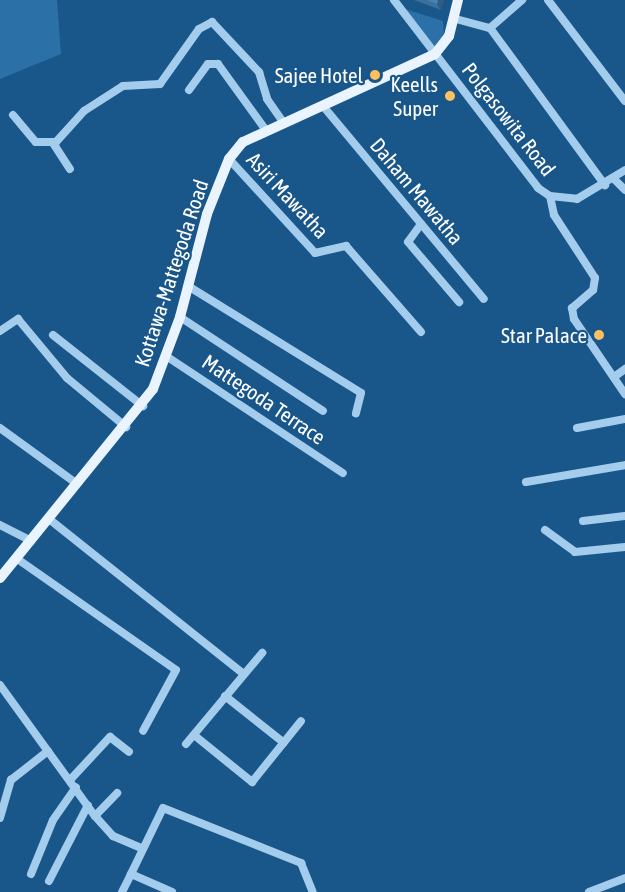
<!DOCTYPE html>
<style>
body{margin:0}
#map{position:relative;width:625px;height:892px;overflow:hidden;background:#19568a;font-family:"Asap Condensed",sans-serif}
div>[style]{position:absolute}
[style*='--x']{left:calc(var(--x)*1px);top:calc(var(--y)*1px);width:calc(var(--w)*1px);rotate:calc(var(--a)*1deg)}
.green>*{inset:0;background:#2c70a8}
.minor>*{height:8px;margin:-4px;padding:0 4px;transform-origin:4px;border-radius:4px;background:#a3cced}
.major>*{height:10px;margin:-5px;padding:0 5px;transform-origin:5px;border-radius:5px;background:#e9f4ff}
.wall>*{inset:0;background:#3c709c}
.shaded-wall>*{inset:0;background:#315b7f}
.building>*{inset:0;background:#4682b5}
.dots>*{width:16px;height:16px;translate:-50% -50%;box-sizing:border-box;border:3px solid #19568a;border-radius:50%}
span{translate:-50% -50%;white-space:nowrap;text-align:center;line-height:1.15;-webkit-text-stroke:4.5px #19568a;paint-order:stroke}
.poi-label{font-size:21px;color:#fff}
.right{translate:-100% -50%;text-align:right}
.street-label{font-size:21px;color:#fff}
</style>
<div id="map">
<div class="green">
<div style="clip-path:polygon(0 0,57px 0,61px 54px,0 79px)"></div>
<div style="clip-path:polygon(405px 9px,443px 21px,444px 36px,435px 51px)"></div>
</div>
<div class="minor">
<div style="--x:394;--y:0;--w:237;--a:52.5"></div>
<div style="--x:538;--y:188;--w:14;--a:34"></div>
<div style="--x:550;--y:196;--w:27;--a:6"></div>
<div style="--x:577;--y:199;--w:56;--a:-31.1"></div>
<div style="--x:548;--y:0;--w:127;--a:52.7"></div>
<div style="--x:456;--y:19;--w:35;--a:15"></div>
<div style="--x:490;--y:28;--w:195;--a:53.8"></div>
<div style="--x:490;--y:28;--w:43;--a:-41.2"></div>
<div style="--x:189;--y:90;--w:32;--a:-54"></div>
<div style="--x:208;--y:64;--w:10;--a:0"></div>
<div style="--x:218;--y:64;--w:80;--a:54.1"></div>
<div style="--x:323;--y:106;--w:251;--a:50.2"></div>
<div style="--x:13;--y:115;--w:35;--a:50"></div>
<div style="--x:36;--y:142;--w:20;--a:0"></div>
<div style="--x:56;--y:142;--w:42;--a:-47.9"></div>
<div style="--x:84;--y:111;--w:46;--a:-32.7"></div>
<div style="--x:123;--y:86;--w:37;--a:-3"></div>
<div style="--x:160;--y:84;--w:67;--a:-54.7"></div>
<div style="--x:199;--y:29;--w:15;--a:-28"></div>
<div style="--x:212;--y:22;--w:69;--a:46.8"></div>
<div style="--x:259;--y:72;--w:28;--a:73"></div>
<div style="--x:267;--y:99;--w:28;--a:55"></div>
<div style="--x:53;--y:143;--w:31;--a:57"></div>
<div style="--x:229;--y:159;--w:127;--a:47.5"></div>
<div style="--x:315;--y:253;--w:32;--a:-13"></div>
<div style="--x:346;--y:246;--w:114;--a:48.9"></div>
<div style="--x:613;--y:178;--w:17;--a:45"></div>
<div style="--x:550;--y:196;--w:19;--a:78"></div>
<div style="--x:554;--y:215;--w:75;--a:56.9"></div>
<div style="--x:595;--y:278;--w:12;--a:99"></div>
<div style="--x:593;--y:290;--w:28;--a:139"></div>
<div style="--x:572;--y:308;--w:11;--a:80"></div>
<div style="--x:574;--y:319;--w:91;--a:55.8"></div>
<div style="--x:421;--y:224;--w:22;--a:126"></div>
<div style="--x:408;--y:242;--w:79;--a:49.6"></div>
<div style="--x:188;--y:286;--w:203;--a:31.7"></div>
<div style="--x:361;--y:393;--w:21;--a:104"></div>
<div style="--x:180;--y:317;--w:171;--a:33.3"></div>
<div style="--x:0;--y:331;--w:22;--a:-34"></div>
<div style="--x:18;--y:319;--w:77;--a:50.3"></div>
<div style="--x:67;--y:378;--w:77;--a:39.7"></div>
<div style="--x:53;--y:335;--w:115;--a:38.3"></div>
<div style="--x:166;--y:356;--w:212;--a:33.5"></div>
<div style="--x:614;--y:377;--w:14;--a:-36"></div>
<div style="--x:0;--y:428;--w:95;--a:36"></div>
<div style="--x:577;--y:428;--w:49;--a:-10.6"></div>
<div style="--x:526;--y:482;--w:100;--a:-9.7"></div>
<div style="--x:49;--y:519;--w:249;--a:38.5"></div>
<div style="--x:583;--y:521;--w:42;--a:-6.8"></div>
<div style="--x:0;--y:525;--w:35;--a:27"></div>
<div style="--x:545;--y:530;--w:37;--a:36"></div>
<div style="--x:575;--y:552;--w:50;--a:-5.7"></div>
<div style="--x:16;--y:558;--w:195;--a:35"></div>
<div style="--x:176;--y:670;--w:69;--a:118.4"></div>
<div style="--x:0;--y:685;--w:162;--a:54.1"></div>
<div style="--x:95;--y:816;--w:27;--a:48"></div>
<div style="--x:113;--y:836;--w:30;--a:23"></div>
<div style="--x:225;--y:696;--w:75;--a:38.5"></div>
<div style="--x:194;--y:735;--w:75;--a:39"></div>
<div style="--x:252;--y:782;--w:78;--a:-51.2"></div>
<div style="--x:186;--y:744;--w:119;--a:-50.1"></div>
<div style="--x:70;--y:780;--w:59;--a:-47.1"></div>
<div style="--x:110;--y:737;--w:24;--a:38"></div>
<div style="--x:95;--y:816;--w:32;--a:-46"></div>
<div style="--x:0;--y:818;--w:40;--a:-74"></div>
<div style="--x:11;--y:780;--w:47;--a:-38.1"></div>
<div style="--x:31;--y:874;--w:58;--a:-67.8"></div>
<div style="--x:53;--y:820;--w:40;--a:-55.1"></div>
<div style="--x:49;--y:881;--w:85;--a:-62.8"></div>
<div style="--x:122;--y:892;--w:20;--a:-63"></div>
<div style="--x:172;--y:892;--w:45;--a:-156.3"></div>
<div style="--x:131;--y:874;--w:73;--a:-64.1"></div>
<div style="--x:163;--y:808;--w:149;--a:21.7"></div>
<div style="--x:301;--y:863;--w:31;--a:68"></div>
<div style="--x:589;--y:892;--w:39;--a:-21"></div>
</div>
<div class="major">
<div style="--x:0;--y:578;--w:243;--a:-51"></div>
<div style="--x:153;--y:389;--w:77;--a:-69.4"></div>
<div style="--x:180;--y:317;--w:106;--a:-75.3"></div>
<div style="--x:207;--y:214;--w:59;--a:-68.2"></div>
<div style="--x:229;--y:159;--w:22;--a:-51"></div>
<div style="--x:243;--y:142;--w:211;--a:-24.6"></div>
<div style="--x:435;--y:54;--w:23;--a:-52"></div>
<div style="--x:449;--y:36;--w:37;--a:-76"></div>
</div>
<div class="wall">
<div style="clip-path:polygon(414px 0,444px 0,441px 10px)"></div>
</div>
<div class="shaded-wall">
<div style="clip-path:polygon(438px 0,444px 0,441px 10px,437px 4px)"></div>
</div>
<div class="building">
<div style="clip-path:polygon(427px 0,438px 0,437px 4px)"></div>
</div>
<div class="dots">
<div style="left:375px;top:75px;background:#ffc15f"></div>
<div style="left:450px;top:96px;background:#ffc15f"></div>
<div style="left:599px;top:335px;background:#ffc15f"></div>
</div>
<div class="poi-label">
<span class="right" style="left:363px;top:75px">Sajee Hotel</span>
<span class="right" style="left:438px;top:96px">Keells<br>Super</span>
<span class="right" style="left:587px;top:335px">Star Palace</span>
</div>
<div class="street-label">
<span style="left:509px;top:119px;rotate:52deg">Polgasowita Road</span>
<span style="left:417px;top:191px;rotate:50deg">Daham Mawatha</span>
<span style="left:288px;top:195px;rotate:47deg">Asiri Mawatha</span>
<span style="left:171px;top:273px;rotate:-72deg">Kottawa-Mattegoda Road</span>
<span style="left:264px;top:399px;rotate:34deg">Mattegoda Terrace</span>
</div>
</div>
